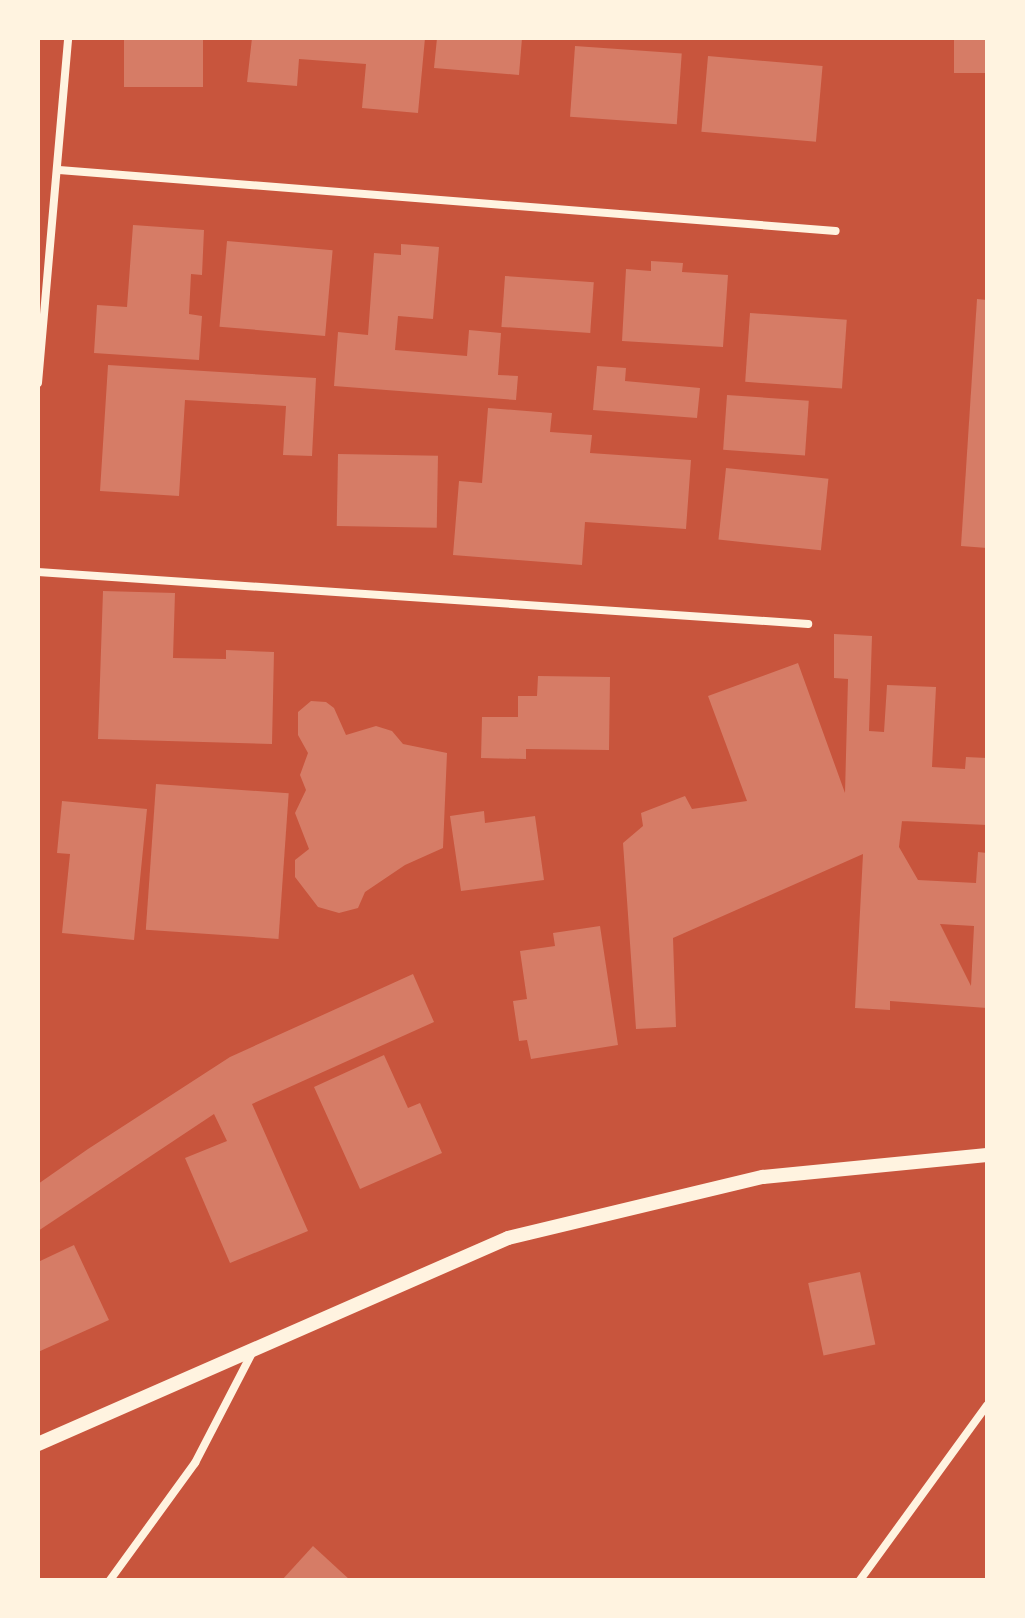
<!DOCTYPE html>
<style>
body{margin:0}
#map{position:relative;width:1025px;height:1618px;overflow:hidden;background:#c8553d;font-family:"PT Serif",serif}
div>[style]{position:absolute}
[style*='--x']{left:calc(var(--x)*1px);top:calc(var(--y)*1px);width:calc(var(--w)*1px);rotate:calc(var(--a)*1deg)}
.building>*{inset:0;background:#d67c66;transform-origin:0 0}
.minor>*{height:8px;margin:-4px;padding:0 4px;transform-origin:4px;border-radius:4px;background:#fff3e0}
.tertiary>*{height:14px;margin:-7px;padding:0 7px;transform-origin:7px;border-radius:7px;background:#fff3e0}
span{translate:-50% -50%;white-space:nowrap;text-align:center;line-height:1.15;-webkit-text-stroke:8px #fff3e0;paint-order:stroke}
.frame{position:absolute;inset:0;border:40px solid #fff3e0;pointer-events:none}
</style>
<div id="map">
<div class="building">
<div style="left:124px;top:38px;width:79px;height:49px"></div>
<div style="clip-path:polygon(252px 38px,425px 38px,418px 113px,362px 108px,366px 64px,299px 59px,297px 86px,247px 82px)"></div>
<div style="clip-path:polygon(437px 38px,522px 38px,519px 75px,434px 68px)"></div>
<div style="left:954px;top:38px;width:33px;height:35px"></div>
<div style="left:575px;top:46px;width:107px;height:71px;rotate:4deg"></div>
<div style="left:708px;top:56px;width:115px;height:76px;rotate:5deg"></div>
<div style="clip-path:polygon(133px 225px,204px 230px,202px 275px,191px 274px,189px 314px,202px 316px,199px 360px,94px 353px,97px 305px,127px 307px)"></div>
<div style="left:227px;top:241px;width:106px;height:86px;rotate:5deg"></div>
<div style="clip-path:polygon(401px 244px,439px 247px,433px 319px,398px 316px,395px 350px,467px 356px,469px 330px,501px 333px,498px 375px,518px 376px,516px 400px,334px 386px,338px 332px,368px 335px,374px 253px,401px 255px)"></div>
<div style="clip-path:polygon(651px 261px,683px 263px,682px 272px,728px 275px,723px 347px,622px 341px,626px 269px,651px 271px)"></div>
<div style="left:505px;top:276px;width:89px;height:51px;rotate:4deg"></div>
<div style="clip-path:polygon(977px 299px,987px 300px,987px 548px,961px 546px)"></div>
<div style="left:750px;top:313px;width:97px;height:69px;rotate:4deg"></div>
<div style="clip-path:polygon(108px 365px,316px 378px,312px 456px,283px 455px,286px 406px,185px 400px,179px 496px,100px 491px)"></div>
<div style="clip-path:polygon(597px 366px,626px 368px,625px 381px,700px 388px,697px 418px,593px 410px)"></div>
<div style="left:727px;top:395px;width:82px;height:55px;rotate:4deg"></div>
<div style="clip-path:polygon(488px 408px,552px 413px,550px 432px,592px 435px,590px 453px,691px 460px,686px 529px,585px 522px,582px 565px,453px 555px,459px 481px,482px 483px)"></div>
<div style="left:338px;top:454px;width:100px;height:72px;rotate:1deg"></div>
<div style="left:726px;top:468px;width:103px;height:72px;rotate:6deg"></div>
<div style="clip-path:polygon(103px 591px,175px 593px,173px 658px,226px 659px,226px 650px,274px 652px,272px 744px,98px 739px)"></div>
<div style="clip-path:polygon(evenodd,834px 634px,872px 636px,869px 731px,884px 732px,887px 685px,936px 687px,932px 767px,965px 769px,966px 757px,987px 758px,987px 825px,902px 821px,899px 847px,918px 880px,976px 883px,978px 852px,987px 853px,987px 1008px,890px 1001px,890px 1010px,855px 1008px,863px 854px,673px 938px,676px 1027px,636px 1029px,623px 843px,643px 826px,641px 813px,685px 796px,692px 809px,747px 801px,708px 696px,798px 663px,845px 793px,848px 679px,834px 678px,834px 634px,940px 924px,974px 926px,971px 986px,940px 924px)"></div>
<div style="clip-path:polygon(538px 676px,610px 677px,609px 750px,526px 749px,526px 759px,481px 758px,482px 717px,518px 717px,518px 696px,537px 696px)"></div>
<div style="clip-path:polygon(311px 701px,326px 702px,334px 708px,346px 735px,376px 726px,392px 731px,403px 744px,447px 753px,443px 848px,405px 865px,365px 892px,358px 908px,339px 913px,318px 907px,295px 877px,295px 860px,309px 849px,295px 813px,306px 790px,300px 775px,308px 753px,298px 735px,298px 712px)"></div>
<div style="left:156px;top:784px;width:133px;height:146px;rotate:4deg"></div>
<div style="clip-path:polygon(62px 801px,147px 809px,134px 940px,62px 933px,70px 854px,57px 853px)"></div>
<div style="clip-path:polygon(484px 811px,485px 823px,535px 816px,544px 880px,461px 891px,450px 816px)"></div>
<div style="clip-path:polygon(600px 926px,618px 1045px,531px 1059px,527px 1040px,519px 1041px,513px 1001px,527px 999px,520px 951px,555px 946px,553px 933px)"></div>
<div style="clip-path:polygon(413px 974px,434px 1022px,252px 1104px,308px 1231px,230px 1263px,185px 1158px,227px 1141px,214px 1114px,38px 1231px,38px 1184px,88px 1149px,230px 1057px)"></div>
<div style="clip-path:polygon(384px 1055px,408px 1108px,420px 1103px,442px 1153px,360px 1189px,314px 1087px)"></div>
<div style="clip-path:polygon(74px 1245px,109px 1320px,38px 1352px,38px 1262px)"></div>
<div style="left:860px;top:1272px;width:74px;height:53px;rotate:78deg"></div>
<div style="clip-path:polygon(313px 1546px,350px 1580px,282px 1580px)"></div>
</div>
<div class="minor">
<div style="--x:59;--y:170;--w:779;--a:4.49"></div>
<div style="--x:38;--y:383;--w:346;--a:-85"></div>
<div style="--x:38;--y:572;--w:772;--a:3.86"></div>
<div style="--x:110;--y:1580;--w:145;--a:-54"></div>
<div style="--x:195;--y:1463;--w:126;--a:-62.6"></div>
<div style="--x:860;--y:1580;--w:216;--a:-54"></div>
</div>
<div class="tertiary">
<div style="--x:38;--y:1444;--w:513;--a:-23.67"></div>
<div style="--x:508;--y:1238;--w:262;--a:-13.5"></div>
<div style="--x:763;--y:1177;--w:225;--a:-5.6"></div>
</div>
<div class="frame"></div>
</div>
